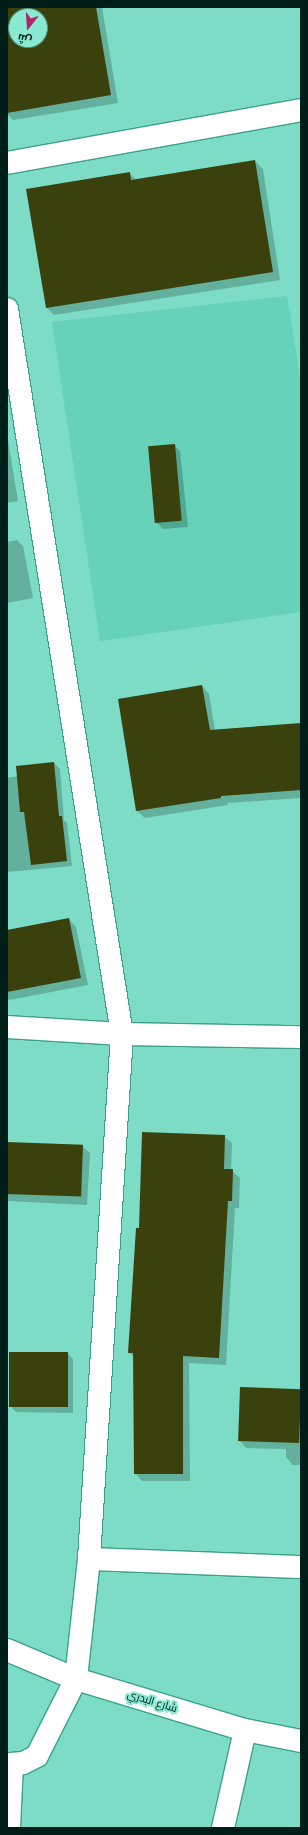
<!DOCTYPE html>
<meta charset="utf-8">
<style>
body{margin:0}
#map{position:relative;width:308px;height:1835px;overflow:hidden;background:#7cdcc5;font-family:Overpass,Cairo,sans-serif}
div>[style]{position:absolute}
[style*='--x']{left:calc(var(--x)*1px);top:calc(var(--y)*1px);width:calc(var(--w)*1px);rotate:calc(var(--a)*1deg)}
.built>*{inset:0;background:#65d2b9}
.shadow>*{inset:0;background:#0003}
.building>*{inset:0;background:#3b410d;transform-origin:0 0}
.roads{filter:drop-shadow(1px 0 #3da08b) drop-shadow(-1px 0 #3da08b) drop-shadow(0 1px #3da08b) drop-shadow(0 -1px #3da08b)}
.minor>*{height:22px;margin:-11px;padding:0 11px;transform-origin:11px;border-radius:11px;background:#fff}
span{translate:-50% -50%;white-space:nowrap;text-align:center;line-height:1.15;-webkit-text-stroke:4px #89e9d1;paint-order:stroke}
.street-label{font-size:11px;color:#001e18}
.frame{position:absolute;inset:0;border:8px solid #001e18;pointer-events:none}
.north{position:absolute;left:8px;top:8px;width:40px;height:40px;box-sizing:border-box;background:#89e9d1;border:1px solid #529887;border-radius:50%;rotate:197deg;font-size:11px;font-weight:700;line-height:16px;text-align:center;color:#001e18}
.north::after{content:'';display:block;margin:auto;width:14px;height:18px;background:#af276a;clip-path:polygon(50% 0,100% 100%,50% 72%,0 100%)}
</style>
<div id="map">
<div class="built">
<div style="clip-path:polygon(287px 296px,301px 384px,301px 612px,100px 641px,52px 322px)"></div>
</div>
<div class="shadow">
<div style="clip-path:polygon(evenodd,7px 7px,102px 7px,118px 103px,13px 120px,7px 114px,7px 7px,16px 16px,40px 16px,40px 40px,16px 40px,16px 16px)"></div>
<div style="clip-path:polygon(255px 161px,263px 169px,280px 280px,54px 315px,46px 307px,129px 173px,136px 180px)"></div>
<div style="clip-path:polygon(7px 434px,18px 501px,7px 503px)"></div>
<div style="clip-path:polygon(174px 445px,180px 451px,188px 527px,163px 529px,157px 523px)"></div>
<div style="clip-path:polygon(17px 540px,23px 546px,33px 598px,7px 603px,7px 542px)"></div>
<div style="clip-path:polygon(202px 686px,209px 694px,215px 730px,301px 724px,301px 798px,227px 803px,228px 805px,145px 818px,137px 811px,119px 699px)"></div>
<div style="clip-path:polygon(54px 763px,60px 769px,64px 820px,67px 823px,72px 866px,7px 872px,7px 778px,18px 776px)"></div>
<div style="clip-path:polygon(69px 919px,76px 927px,88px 985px,9px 1000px,7px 998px,7px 931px)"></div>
<div style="clip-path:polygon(224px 1136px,232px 1143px,231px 1170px,240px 1178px,239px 1208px,235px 1208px,226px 1365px,189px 1363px,190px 1481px,142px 1481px,135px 1473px,134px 1357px,129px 1352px,140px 1229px)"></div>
<div style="clip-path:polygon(7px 1143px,82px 1146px,90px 1153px,87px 1205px,7px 1201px)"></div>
<div style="clip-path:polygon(67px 1353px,73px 1359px,73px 1413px,16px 1412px,10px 1406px)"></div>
<div style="clip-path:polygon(301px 1390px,301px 1465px,293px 1465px,286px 1457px,286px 1449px,246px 1448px,239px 1440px)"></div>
</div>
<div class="building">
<div style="clip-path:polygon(evenodd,7px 7px,96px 7px,111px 95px,7px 113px,7px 7px,16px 16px,40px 16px,40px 40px,16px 40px,16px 16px)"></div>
<div style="clip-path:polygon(255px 160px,273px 272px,46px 308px,26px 189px,130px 172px,131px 180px)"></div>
<div style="left:175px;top:444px;width:77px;height:27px;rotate:85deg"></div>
<div style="clip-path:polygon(202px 685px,210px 730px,301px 723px,301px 790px,221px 796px,221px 798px,136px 811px,118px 699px)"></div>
<div style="clip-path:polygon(54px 762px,59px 816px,62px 816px,67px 861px,31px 865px,24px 812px,20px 812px,16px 766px)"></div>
<div style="clip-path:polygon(69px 918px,81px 978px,7px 992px,7px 930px)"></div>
<div style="clip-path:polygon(142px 1132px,225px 1135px,224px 1169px,233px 1169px,232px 1201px,228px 1201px,219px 1358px,183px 1356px,183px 1474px,134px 1474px,133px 1353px,128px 1353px,136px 1228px,139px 1228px)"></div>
<div style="left:7px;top:1142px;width:76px;height:52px;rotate:2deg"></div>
<div style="left:9px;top:1352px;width:59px;height:55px"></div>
<div style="left:240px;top:1387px;width:61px;height:54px;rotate:2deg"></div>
</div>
<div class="roads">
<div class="minor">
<div style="--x:7;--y:163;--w:299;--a:-10.2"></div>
<div style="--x:7;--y:309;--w:734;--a:80.99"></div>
<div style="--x:122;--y:1034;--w:526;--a:93.6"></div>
<div style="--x:89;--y:1559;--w:121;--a:96.2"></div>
<div style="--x:76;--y:1679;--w:86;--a:116.9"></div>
<div style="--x:37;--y:1756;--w:16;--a:153"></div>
<div style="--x:23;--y:1763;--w:16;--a:176"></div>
<div style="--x:7;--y:1027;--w:115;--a:3.5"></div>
<div style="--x:122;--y:1034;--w:179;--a:1"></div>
<div style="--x:89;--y:1559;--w:212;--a:2.2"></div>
<div style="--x:7;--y:1650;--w:75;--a:22.8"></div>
<div style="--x:76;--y:1679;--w:177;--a:16.8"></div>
<div style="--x:245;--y:1730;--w:57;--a:11.1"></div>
<div style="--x:9;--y:1828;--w:64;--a:-87.3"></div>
<div style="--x:223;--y:1828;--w:100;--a:-77.3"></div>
</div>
</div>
<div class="street-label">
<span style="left:152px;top:1702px;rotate:17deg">شارع البدري</span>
</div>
<div class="frame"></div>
<div class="north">ش</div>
</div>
